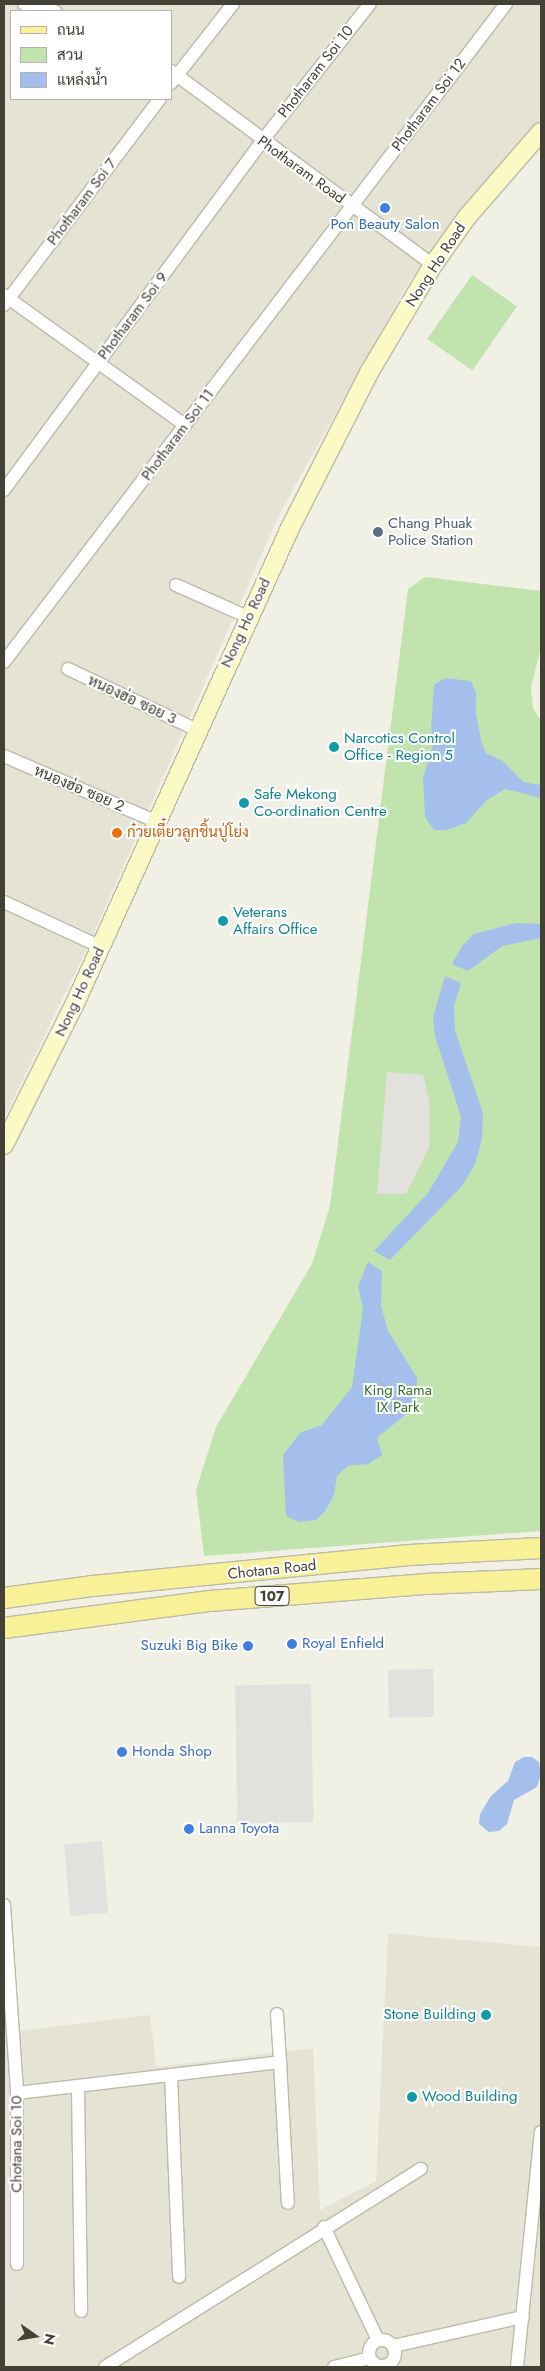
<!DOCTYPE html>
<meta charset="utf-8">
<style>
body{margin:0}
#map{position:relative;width:545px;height:2371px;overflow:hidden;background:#f1f0e5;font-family:Jost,Sarabun,sans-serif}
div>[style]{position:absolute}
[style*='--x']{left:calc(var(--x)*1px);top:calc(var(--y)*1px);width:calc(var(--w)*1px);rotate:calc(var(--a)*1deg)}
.residential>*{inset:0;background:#e5e3d3}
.industrial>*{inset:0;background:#e3e1da}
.green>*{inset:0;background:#c1e4af;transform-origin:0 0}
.parking>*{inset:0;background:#e2e1dd;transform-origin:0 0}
.water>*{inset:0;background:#a4bfeb}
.roads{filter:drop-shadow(1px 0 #bcbaa8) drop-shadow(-1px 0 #bcbaa8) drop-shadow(0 1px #bcbaa8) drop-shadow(0 -1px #bcbaa8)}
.street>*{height:12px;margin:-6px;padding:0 6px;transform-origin:6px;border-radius:6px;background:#fff}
.street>.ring{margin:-6px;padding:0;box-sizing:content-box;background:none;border:12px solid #fff;border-radius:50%}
.secondary>*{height:18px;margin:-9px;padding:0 9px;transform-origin:9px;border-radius:9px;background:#fbfac5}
.primary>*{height:20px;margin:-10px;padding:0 10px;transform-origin:10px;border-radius:10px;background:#f8f197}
.dots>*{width:14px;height:14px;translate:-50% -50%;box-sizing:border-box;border:2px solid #fff;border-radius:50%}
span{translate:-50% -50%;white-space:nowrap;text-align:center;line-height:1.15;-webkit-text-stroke:4px #fff;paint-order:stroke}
.shield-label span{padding:1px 4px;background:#fff;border:1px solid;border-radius:4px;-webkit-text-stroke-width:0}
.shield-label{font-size:14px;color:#434135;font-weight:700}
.street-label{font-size:15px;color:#434135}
.shop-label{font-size:15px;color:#366cbe}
.left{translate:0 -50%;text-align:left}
.right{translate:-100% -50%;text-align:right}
.service-label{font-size:15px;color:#4e5e75}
.culture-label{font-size:15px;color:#0d838f}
.food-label{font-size:15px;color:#c56008}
.park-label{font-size:15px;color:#37712c}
.frame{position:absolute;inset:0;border:5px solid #434135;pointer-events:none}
.legend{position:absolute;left:10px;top:10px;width:162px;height:90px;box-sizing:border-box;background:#fff;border:1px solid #b4b3ae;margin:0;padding:6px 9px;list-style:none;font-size:15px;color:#434135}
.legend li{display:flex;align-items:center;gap:10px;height:25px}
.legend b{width:25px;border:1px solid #b4b3ae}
.north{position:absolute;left:10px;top:2311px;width:50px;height:50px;-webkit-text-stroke:4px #fff;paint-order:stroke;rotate:103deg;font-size:14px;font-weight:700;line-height:20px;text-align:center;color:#434135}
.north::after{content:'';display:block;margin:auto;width:18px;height:22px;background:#434135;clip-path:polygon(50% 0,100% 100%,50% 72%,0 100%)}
</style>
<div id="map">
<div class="residential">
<div style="clip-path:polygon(evenodd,4px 4px,541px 4px,541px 117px,410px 280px,281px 511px,84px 955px,4px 1118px,4px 4px,11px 11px,171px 11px,171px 99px,11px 99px,11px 11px)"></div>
<div style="clip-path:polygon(388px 1933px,541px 1947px,541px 2367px,4px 2367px,4px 1972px,9px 2032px,150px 2015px,156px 2067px,313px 2048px,320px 2210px,376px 2181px)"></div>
</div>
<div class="industrial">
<div style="clip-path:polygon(4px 2012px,9px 2100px,9px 2312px,4px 2312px)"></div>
</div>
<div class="green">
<div style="left:472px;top:275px;width:55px;height:78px;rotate:35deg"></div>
<div style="clip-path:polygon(425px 577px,541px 591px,541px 648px,531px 687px,533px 708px,541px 721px,541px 1531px,204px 1556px,196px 1490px,216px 1427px,312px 1264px,330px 1206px,408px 589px)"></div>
</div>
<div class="parking">
<div style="clip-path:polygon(387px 1072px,423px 1075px,429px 1099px,429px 1148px,406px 1194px,377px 1194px)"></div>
<div style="left:433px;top:1669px;width:48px;height:45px;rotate:89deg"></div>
<div style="left:311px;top:1684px;width:138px;height:76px;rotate:89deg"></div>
<div style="left:102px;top:1841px;width:72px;height:38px;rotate:85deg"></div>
</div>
<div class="water">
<div style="clip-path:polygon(445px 678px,471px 681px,476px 693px,476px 715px,482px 744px,486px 753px,503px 761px,523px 782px,541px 785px,541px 798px,505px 789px,487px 800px,466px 823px,447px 830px,434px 830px,425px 817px,423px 778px,434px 742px,431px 729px,434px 685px)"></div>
<div style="clip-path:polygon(516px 923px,541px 924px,541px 938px,502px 946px,468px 971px,452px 964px,462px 946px,474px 934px)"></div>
<div style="clip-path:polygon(445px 976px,461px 983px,454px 1006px,455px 1031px,483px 1113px,482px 1139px,475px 1164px,462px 1186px,390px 1260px,374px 1251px,428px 1193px,458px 1142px,461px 1117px,435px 1036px,433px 1017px)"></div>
<div style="clip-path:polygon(368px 1262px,382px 1271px,381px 1305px,388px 1331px,417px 1378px,416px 1397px,405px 1415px,377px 1438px,382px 1455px,368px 1464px,348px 1466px,337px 1476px,334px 1495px,326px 1510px,316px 1520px,299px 1522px,286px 1516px,283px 1455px,300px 1433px,322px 1425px,352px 1387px,363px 1309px,358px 1286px)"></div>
<div style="clip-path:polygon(524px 1757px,532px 1757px,539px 1762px,541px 1774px,537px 1787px,514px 1800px,507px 1824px,499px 1831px,489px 1832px,479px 1824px,480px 1814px,491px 1796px,508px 1781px,515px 1762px)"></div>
</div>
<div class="roads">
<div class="street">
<div style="--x:24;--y:4;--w:32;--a:13"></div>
<div style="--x:171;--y:71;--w:326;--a:36.5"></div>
<div style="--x:171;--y:83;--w:100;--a:-51.9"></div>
<div style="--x:4;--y:295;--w:223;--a:35.7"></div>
<div style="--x:4;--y:305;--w:258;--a:-52.9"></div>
<div style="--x:4;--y:490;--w:434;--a:-53.5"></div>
<div style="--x:262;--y:141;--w:174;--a:-51.8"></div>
<div style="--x:176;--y:585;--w:79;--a:24"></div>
<div style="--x:4;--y:662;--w:828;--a:-52.66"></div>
<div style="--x:68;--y:669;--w:143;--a:25.3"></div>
<div style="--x:4;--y:756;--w:164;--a:23.3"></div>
<div style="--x:4;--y:902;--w:107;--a:24.9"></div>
<div style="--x:4;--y:1905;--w:188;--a:86"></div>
<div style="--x:17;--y:2093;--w:171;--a:90"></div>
<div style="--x:280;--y:2062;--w:141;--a:86.8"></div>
<div style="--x:171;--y:2075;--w:202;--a:87.7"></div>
<div style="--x:78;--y:2086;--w:225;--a:89.2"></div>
<div style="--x:17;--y:2093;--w:265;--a:-6.7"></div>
<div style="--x:280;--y:2062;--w:48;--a:-93.6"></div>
<div style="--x:324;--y:2227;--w:125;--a:64.5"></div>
<div class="ring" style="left:369px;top:2340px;width:14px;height:14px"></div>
<div style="--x:393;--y:2346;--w:133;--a:-12.6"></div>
<div style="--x:105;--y:2367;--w:373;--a:-32.1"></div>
<div style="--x:334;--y:2367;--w:37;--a:-14"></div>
<div style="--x:517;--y:2367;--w:236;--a:-84.2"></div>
</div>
<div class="secondary">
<div style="--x:4;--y:1145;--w:163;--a:-63.4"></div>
<div style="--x:77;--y:999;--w:519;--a:-65.66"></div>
<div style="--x:291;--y:526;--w:174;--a:-63"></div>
<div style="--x:370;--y:371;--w:123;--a:-59.3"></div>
<div style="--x:433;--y:265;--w:59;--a:-54.7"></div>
<div style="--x:467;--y:217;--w:113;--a:-49"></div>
</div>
<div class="primary">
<div style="--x:4;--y:1598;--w:90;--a:-7.7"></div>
<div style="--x:93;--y:1586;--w:318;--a:-5.6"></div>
<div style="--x:409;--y:1555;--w:132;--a:-3"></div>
<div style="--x:4;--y:1628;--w:208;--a:-7.5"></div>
<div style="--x:210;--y:1601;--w:215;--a:-4.5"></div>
<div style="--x:424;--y:1584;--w:117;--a:-2.4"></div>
</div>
</div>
<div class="dots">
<div style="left:385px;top:208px;background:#3f7fe0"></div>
<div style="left:378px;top:532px;background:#5c6f8a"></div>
<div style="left:334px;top:747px;background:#0f9aa8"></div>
<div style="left:244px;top:803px;background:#0f9aa8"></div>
<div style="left:117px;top:833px;background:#e8710a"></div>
<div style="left:223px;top:921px;background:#0f9aa8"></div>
<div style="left:292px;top:1644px;background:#3f7fe0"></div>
<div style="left:248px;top:1646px;background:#3f7fe0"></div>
<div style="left:122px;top:1752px;background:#3f7fe0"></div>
<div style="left:189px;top:1829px;background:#3f7fe0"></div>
<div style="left:486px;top:2015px;background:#0f9aa8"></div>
<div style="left:412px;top:2097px;background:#0f9aa8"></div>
</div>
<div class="shield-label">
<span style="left:272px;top:1596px">107</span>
</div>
<div class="street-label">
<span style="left:316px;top:72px;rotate:-52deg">Photharam Soi 10</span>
<span style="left:429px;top:105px;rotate:-53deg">Photharam Soi 12</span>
<span style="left:301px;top:170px;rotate:36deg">Photharam Road</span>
<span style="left:82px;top:202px;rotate:-53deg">Photharam Soi 7</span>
<span style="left:436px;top:265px;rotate:-57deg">Nong Ho Road</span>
<span style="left:133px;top:316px;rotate:-53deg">Photharam Soi 9</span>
<span style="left:178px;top:435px;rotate:-53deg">Photharam Soi 11</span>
<span style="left:246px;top:623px;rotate:-65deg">Nong Ho Road</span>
<span style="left:132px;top:700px;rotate:25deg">หนองฮ่อ ซอย 3</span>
<span style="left:79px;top:789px;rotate:23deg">หนองฮ่อ ซอย 2</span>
<span style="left:80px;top:992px;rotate:-65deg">Nong Ho Road</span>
<span style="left:272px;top:1570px;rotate:-6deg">Chotana Road</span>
<span style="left:17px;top:2144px;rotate:-90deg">Chotana Soi 10</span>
</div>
<div class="shop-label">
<span style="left:385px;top:225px">Pon Beauty Salon</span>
<span class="left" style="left:302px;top:1644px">Royal Enfield</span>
<span class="right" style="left:238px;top:1646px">Suzuki Big Bike</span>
<span class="left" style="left:132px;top:1752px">Honda Shop</span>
<span class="left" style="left:199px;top:1829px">Lanna Toyota</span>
</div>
<div class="service-label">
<span class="left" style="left:388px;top:532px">Chang Phuak<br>Police Station</span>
</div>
<div class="culture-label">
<span class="left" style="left:344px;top:747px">Narcotics Control<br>Office - Region 5</span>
<span class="left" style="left:254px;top:803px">Safe Mekong<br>Co-ordination Centre</span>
<span class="left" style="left:233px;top:921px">Veterans<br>Affairs Office</span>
<span class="right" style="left:476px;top:2015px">Stone Building</span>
<span class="left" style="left:422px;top:2097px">Wood Building</span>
</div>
<div class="food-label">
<span class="left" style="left:127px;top:833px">ก๋วยเตี๋ยวลูกชิ้นปู่โย่ง</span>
</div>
<div class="park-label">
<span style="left:398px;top:1399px">King Rama<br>IX Park</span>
</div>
<div class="frame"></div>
<ul class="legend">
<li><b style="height:6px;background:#f8f197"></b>ถนน</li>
<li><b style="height:14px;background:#c1e4af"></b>สวน</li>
<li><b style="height:14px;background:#a4bfeb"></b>แหล่งน้ำ</li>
</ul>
<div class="north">N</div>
</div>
